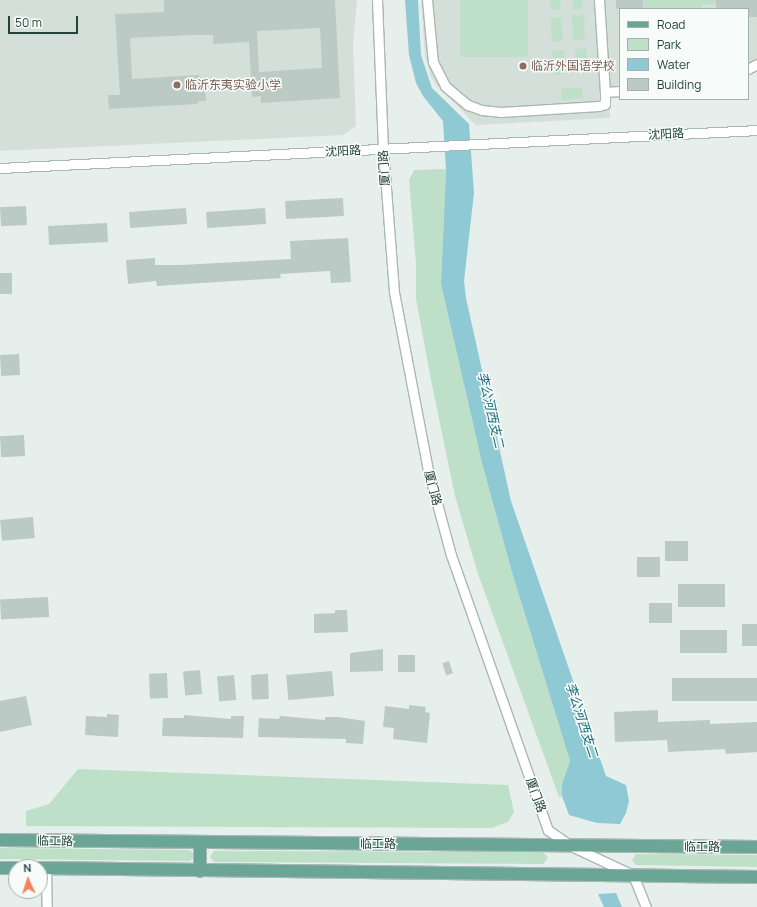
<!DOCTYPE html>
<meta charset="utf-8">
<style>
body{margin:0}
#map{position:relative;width:757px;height:907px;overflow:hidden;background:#e6efeb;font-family:Manrope,"Noto Sans SC",sans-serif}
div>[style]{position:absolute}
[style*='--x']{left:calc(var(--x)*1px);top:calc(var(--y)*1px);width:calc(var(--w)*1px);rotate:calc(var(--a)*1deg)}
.built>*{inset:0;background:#d4dfda}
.green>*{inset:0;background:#bfe0c8;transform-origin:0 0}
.round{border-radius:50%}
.water>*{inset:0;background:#8ec9d4}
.building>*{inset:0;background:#bbcac4;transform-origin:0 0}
.roads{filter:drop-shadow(1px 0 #a8b8b2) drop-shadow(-1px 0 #a8b8b2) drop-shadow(0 1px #a8b8b2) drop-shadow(0 -1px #a8b8b2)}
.minor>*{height:9px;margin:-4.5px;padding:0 4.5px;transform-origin:4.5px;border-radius:4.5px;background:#fff}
.major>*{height:12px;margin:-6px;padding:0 6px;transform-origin:6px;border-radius:6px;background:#6aa596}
.dots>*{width:11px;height:11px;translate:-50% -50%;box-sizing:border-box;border:2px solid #f7fbf9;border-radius:50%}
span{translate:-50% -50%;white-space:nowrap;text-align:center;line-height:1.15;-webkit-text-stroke:3px #f7fbf9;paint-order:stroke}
.education-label{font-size:12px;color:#785e54}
.left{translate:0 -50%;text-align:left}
.street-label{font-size:12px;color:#24423a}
.water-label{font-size:13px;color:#1c6f80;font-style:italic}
.legend{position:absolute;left:619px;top:8px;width:130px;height:92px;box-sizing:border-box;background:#f7fbf9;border:1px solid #a3b1ad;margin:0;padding:5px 7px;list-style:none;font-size:12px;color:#24423a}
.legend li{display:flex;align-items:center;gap:8px;height:20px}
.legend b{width:20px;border:1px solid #a3b1ad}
.north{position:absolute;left:8px;top:859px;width:40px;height:40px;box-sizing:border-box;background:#f7fbf9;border:1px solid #a3b1ad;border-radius:50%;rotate:357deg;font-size:11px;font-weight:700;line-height:16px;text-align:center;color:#24423a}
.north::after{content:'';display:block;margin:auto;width:14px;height:18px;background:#f4845f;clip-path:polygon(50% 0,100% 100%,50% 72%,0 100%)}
.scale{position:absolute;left:8px;top:16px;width:70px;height:18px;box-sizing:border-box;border:2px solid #24423a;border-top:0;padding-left:5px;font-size:12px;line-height:14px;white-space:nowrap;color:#24423a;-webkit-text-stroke:3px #f7fbf9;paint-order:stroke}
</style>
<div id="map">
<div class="built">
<div style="clip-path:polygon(0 0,357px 0,353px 44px,356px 126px,343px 135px,0 151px)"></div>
<div style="clip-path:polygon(421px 0,757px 0,757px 69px,748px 74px,748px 9px,620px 9px,620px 96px,609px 97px,610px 118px,476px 125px,436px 85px,431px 77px,425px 56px)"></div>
</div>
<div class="green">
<div class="round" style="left:549.5px;top:-1.5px;width:11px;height:11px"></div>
<div class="round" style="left:571.5px;top:-1.5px;width:11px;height:11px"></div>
<div style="left:460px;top:0;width:68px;height:57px"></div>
<div style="clip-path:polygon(643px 0,716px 0,716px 4px,702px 5px,702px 9px,644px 9px)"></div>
<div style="left:584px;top:15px;width:25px;height:12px;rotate:88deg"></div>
<div style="left:561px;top:17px;width:24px;height:11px;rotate:85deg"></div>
<div style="left:586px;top:48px;width:25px;height:11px;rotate:85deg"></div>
<div style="left:564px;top:50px;width:24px;height:12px;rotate:88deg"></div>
<div style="left:582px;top:87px;width:11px;height:21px;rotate:85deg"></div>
<div style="clip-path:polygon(446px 169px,441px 284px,482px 463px,511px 569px,570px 761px,562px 784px,562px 796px,559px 797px,478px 574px,455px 496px,431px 380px,416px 299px,416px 263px,409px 180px,414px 170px)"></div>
<div style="clip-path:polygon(78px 769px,508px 785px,514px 812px,508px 822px,492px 828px,26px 826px,26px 811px,49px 804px)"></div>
<div style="clip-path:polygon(0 848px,190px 850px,195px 856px,190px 861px,0 859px)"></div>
<div style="clip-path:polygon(214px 851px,543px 852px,548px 858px,543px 864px,214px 862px,210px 857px)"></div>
<div style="clip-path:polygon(636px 854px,757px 855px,757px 867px,636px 865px,632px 860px)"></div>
</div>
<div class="water">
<div style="clip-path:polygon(405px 0,418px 0,421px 55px,432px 88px,469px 124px,474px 193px,464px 281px,466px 298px,511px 501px,606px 776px,626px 785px,629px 801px,626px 813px,620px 824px,597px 823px,569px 815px,562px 796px,562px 784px,570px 761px,511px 569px,482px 463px,441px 284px,446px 169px,443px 121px,423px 96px,416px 83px,409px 55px)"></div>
<div style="clip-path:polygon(616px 893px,622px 907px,604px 907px,598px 894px)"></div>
</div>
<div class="building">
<div style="clip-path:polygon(evenodd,164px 0,335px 0,340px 98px,261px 103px,261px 96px,252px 97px,249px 42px,213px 44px,213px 35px,191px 35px,130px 38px,132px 79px,199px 75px,200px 88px,205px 88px,206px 101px,198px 101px,198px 104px,109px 109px,108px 95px,120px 95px,115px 14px,164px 12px,164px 0,320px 28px,322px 68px,259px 72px,257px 31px,320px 28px)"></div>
<div style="left:616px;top:0;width:27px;height:9px"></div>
<div style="clip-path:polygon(716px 0,757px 0,757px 17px,748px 17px,748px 9px,716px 9px)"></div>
<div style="left:343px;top:198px;width:18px;height:58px;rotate:87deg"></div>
<div style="left:26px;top:206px;width:19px;height:26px;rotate:87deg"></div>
<div style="left:186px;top:208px;width:16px;height:57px;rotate:86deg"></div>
<div style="left:265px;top:208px;width:16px;height:59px;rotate:86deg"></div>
<div style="left:107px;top:223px;width:19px;height:59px;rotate:87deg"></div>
<div style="clip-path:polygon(348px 238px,351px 282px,331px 283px,330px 271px,280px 274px,281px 278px,157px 286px,156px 281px,128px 284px,126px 260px,155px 258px,155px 265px,181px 265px,291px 259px,290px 241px)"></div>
<div style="left:0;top:273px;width:12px;height:21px"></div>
<div style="left:19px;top:354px;width:21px;height:19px;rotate:87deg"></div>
<div style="left:24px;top:435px;width:21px;height:24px;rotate:87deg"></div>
<div style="left:33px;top:517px;width:21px;height:33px;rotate:85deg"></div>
<div style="left:665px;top:541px;width:23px;height:20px"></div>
<div style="left:637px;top:557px;width:23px;height:20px"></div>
<div style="left:678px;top:584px;width:47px;height:23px"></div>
<div style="left:48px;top:597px;width:20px;height:48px;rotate:87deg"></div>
<div style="left:649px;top:603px;width:23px;height:20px"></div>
<div style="clip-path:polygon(335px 610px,347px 610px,348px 632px,314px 633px,314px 614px,335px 613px)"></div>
<div style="left:742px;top:624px;width:15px;height:22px"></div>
<div style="left:680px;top:630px;width:47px;height:23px"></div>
<div style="clip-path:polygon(383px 649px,383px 671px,350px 672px,350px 653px)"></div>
<div style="left:398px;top:655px;width:17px;height:17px"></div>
<div style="left:449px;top:661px;width:13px;height:7px;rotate:72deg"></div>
<div style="left:200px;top:670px;width:24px;height:17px;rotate:85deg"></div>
<div style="left:332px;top:671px;width:25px;height:46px;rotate:85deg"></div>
<div style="left:167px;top:673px;width:25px;height:18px;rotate:88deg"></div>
<div style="left:268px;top:674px;width:25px;height:17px;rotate:88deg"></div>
<div style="left:234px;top:675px;width:25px;height:17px;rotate:85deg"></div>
<div style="left:757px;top:678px;width:23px;height:85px;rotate:90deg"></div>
<div style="clip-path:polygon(26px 696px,32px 725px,0 732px,0 701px)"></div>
<div style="clip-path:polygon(409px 705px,426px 707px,425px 712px,430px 713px,427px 743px,393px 739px,394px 728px,383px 727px,385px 706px,409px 709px)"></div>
<div style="clip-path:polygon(658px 710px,658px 722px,710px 720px,710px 724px,757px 722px,757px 752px,726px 754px,725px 749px,668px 752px,667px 740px,615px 742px,614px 712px)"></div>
<div style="clip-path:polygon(107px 714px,119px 715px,118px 737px,85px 735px,86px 716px,107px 717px)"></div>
<div style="clip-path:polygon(184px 715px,231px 719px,231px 716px,244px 716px,243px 738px,162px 736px,163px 718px,184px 718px)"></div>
<div style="clip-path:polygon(280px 716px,325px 720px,325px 717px,338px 717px,365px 721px,363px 744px,346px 743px,346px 739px,258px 737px,259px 718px,279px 719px)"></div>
</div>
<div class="roads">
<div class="minor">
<div style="--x:377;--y:0;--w:149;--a:87.7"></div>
<div style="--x:383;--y:149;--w:143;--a:85.6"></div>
<div style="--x:394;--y:292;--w:181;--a:79.2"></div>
<div style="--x:428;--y:470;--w:88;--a:74.9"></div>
<div style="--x:451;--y:555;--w:292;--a:70.6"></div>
<div style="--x:548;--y:830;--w:28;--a:35"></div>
<div style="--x:571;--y:846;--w:68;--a:25.1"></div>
<div style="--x:633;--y:875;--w:35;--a:68"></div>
<div style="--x:427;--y:0;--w:62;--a:84.5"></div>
<div style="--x:433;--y:62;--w:27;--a:63"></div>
<div style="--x:445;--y:86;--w:30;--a:40"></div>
<div style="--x:468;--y:105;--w:15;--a:20"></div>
<div style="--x:482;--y:110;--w:19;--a:6"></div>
<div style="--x:501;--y:112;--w:98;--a:-3.5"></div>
<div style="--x:599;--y:106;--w:6;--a:-18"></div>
<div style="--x:605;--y:104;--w:12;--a:-90"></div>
<div style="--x:605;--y:92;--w:15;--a:-4"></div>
<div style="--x:599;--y:0;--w:92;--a:86.3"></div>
<div style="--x:748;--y:69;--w:10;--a:-29"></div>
<div style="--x:0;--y:168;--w:758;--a:-2.87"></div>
<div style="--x:46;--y:868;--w:39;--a:89"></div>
</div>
<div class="major">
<div style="--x:0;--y:840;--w:757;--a:0.53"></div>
<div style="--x:0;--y:868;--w:16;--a:0"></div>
<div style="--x:40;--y:868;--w:717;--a:0.72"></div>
<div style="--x:200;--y:871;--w:28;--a:-90"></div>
</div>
</div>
<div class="dots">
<div style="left:523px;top:66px;background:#8d6e63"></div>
<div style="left:177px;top:85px;background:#8d6e63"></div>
</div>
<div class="education-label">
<span class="left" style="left:531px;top:66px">临沂外国语学校</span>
<span class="left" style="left:185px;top:85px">临沂东夷实验小学</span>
</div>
<div class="street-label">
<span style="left:666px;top:134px;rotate:-3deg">沈阳路</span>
<span style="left:343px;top:151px;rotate:-3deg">沈阳路</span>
<span style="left:384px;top:168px;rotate:-94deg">厦门路</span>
<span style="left:433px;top:488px;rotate:75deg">厦门路</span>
<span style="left:536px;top:795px;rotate:70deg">厦门路</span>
<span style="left:55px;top:841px;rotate:1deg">临工路</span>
<span style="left:378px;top:844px">临工路</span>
<span style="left:702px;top:847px">临工路</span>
</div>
<div class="water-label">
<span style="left:491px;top:410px;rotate:77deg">李公河西支二</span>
<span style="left:582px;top:720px;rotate:72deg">李公河西支二</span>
</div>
<ul class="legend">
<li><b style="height:5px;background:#6aa596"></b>Road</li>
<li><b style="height:11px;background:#bfe0c8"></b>Park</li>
<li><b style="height:11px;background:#8ec9d4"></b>Water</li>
<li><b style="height:11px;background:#bbcac4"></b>Building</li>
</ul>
<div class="north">N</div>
<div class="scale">50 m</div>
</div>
